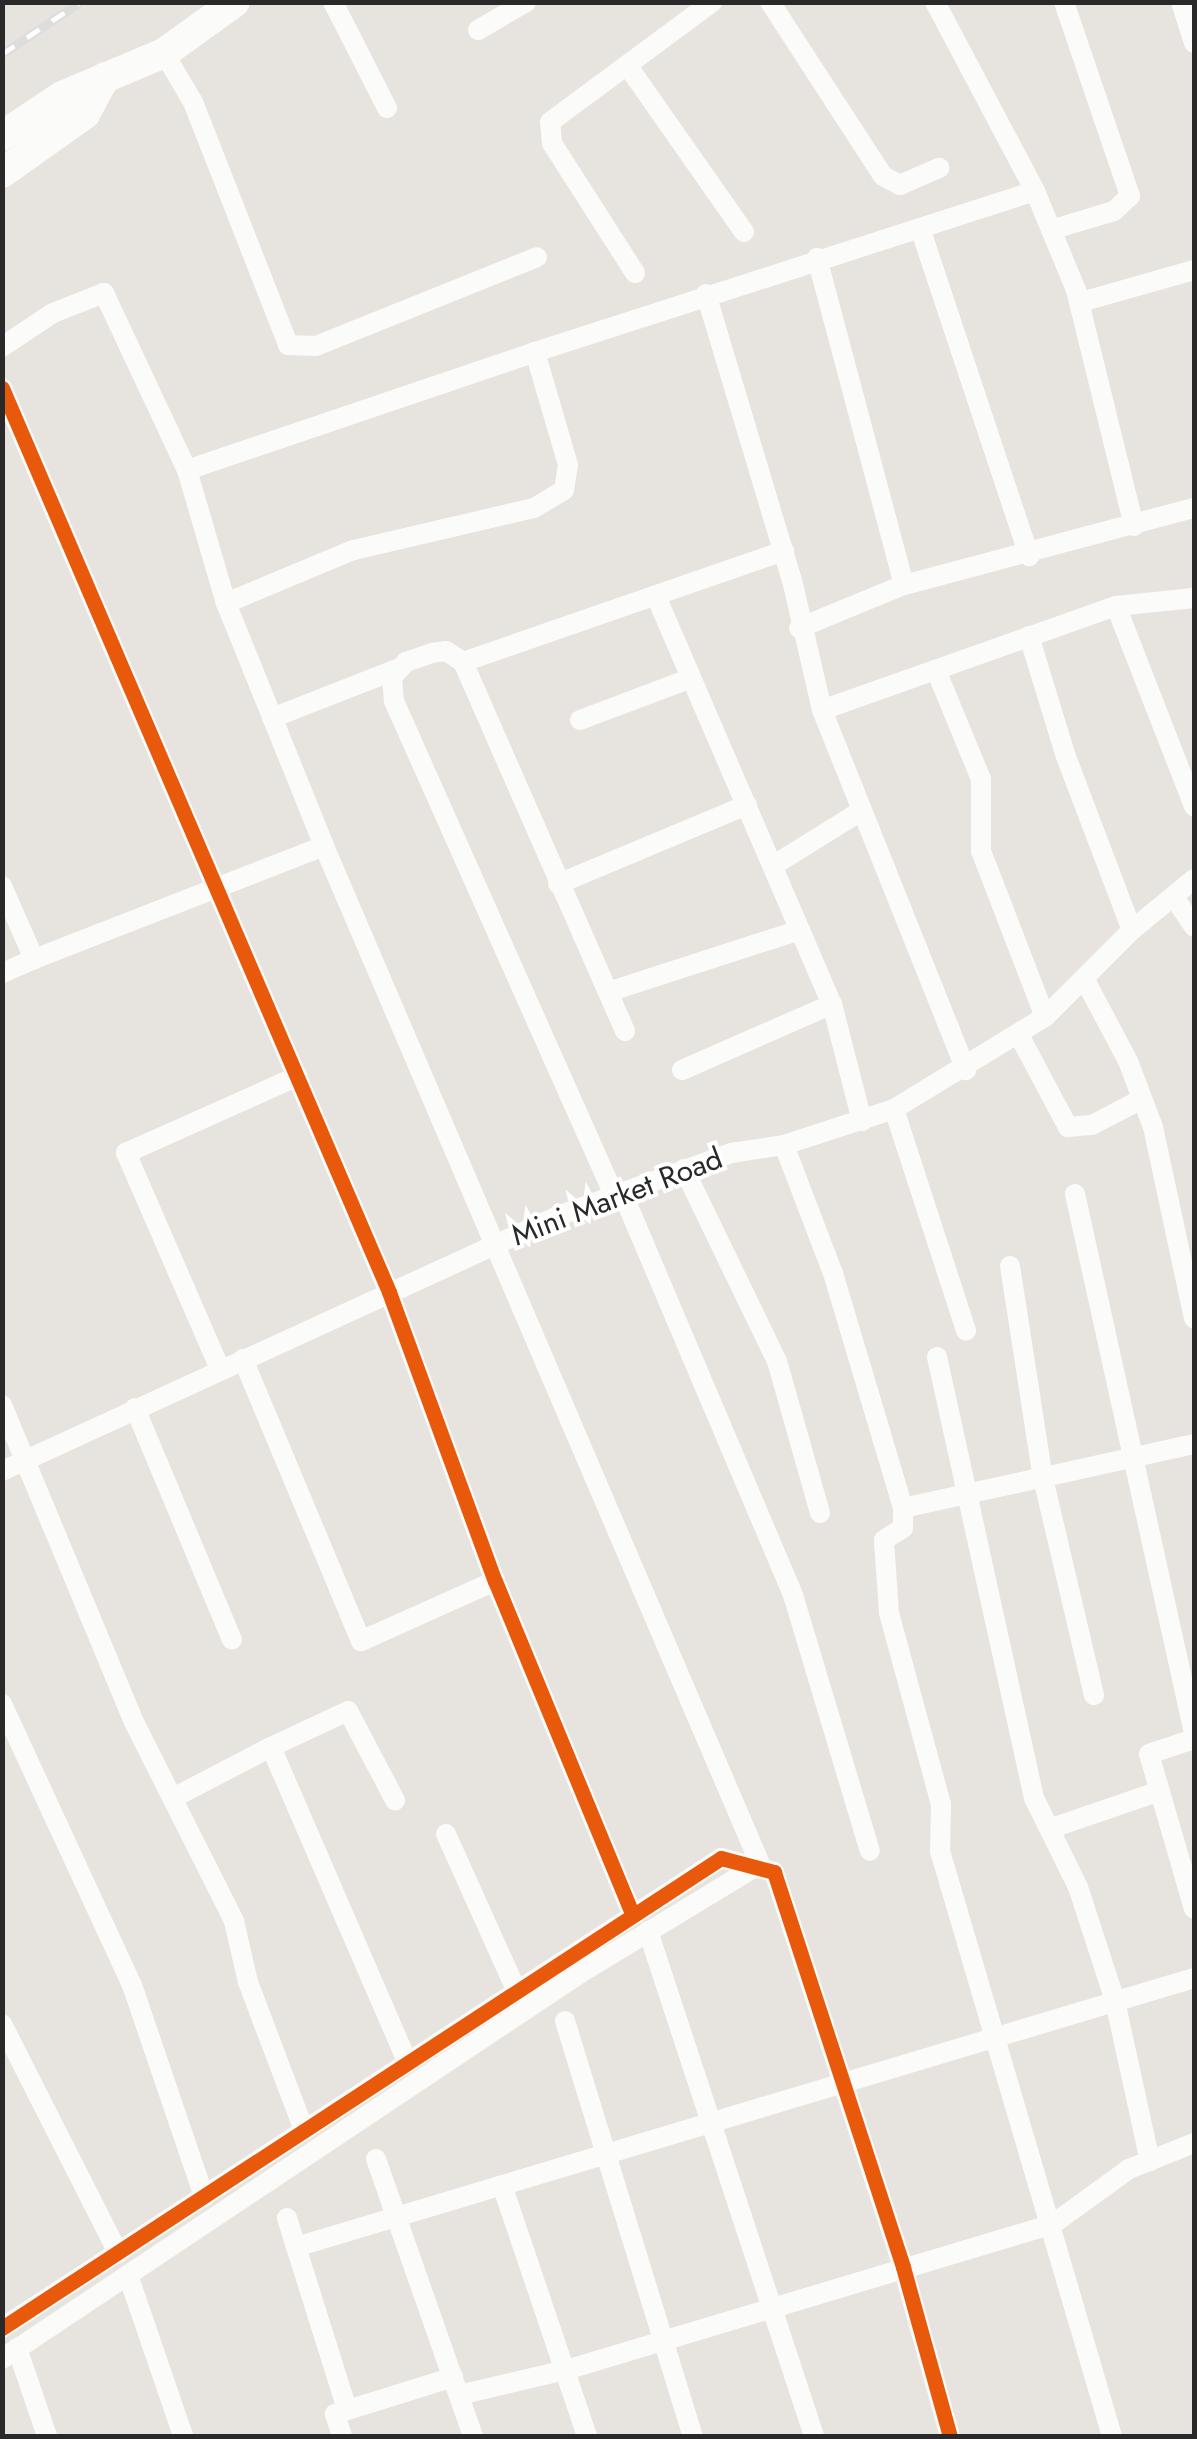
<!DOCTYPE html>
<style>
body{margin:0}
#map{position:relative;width:1197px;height:2439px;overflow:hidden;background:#e7e4e0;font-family:Jost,sans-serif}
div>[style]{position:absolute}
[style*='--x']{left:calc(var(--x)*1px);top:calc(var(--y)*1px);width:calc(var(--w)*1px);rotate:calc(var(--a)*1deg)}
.street>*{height:20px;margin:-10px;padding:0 10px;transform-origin:10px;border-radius:10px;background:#fbfbfa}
.secondary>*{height:30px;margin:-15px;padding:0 15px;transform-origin:15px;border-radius:15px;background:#fbfbfa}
.rail>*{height:9px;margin-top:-4.5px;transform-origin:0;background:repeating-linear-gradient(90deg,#fff 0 15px,#ddddde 0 30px);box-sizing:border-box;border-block:2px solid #ddddde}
.cycleway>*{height:15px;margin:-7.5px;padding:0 7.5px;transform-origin:7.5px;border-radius:7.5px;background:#e8590c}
span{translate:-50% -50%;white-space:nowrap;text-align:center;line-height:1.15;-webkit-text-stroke:8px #fff;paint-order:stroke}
.street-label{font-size:30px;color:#292929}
.frame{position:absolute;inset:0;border:5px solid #292929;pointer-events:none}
</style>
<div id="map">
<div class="street">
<div style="--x:333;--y:2;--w:119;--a:63"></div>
<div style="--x:770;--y:2;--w:207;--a:57"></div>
<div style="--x:883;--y:176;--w:19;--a:28"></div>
<div style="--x:900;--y:185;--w:43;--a:-23.6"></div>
<div style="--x:935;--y:2;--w:214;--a:62.1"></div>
<div style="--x:1035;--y:191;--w:107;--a:67.5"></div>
<div style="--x:1076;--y:290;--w:243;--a:76.2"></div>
<div style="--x:1181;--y:2;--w:43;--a:72.4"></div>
<div style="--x:478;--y:30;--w:56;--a:-30.3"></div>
<div style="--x:164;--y:53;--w:57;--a:59.4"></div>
<div style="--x:193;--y:102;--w:261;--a:68.6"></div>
<div style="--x:288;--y:345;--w:28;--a:2"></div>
<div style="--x:316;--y:346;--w:238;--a:-21.9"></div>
<div style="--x:627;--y:65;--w:204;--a:55"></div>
<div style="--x:920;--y:228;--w:346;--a:71.6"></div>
<div style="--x:1051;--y:230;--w:66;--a:-16.8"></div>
<div style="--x:1114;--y:211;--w:22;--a:-43"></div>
<div style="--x:1130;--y:196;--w:205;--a:-108.8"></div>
<div style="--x:817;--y:258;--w:338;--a:75.1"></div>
<div style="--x:635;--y:273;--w:154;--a:-122.6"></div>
<div style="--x:552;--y:143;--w:21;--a:-95"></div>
<div style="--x:550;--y:122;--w:202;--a:-36.5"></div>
<div style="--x:706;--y:294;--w:299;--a:73.3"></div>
<div style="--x:792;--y:580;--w:133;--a:77"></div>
<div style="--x:822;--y:710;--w:388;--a:68.2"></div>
<div style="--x:1081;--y:302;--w:117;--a:-15.8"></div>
<div style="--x:2;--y:347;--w:61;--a:-33.7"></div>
<div style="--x:53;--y:313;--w:55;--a:-21.4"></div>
<div style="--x:104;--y:293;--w:195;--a:64.9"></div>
<div style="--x:187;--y:470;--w:139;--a:73.7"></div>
<div style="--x:226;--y:603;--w:262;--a:68"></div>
<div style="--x:324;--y:846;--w:311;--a:158.7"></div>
<div style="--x:535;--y:352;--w:525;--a:-17.85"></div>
<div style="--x:2;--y:388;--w:983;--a:66.82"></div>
<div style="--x:389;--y:1292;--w:308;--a:69.9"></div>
<div style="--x:495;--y:1581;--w:359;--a:67.6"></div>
<div style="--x:187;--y:470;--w:367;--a:-18.7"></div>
<div style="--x:535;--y:352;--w:118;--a:73.7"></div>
<div style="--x:568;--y:465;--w:25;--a:99"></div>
<div style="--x:564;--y:490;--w:35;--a:149"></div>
<div style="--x:534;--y:508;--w:186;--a:166.9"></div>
<div style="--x:353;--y:550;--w:138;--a:157.3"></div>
<div style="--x:656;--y:596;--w:444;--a:66.7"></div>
<div style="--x:832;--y:1004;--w:121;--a:75.6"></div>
<div style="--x:1116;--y:606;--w:215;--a:68.7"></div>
<div style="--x:799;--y:628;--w:113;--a:-22.3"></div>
<div style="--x:904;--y:585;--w:300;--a:-14.9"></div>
<div style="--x:1029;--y:636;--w:123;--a:73"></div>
<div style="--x:1065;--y:754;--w:188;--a:69.2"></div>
<div style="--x:463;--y:662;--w:403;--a:66.3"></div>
<div style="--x:936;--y:670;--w:118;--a:67.6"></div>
<div style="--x:981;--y:779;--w:72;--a:90"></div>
<div style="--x:981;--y:851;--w:178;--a:68.9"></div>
<div style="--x:822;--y:710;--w:312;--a:-19.5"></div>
<div style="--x:1116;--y:606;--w:78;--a:-5.9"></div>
<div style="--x:272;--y:718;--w:134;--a:-21.4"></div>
<div style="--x:580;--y:720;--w:116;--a:-20.6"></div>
<div style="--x:324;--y:846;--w:1107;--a:66.81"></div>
<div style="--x:774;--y:865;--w:99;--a:-31.8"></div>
<div style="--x:558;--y:884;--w:205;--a:-22.7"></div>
<div style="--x:2;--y:886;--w:80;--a:66.3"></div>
<div style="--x:34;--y:959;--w:35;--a:156"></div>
<div style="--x:1174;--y:897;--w:36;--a:56"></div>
<div style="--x:1086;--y:982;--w:89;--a:62"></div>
<div style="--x:1128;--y:1061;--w:71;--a:69.3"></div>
<div style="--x:1153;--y:1127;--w:196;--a:77.9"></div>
<div style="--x:608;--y:992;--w:202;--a:-17.9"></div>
<div style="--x:1019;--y:1035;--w:104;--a:62"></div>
<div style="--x:1068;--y:1127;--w:24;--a:-5"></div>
<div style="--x:1092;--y:1125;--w:56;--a:-27.5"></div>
<div style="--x:682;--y:1070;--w:164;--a:-23.7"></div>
<div style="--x:894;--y:1109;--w:233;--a:72"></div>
<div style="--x:784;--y:1145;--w:137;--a:69.1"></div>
<div style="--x:833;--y:1273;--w:245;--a:73.4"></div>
<div style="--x:903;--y:1508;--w:20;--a:90"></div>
<div style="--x:903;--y:1528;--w:22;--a:148"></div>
<div style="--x:884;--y:1540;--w:73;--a:86.1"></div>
<div style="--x:889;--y:1613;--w:198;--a:74.8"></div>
<div style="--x:941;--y:1804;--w:47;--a:91.2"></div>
<div style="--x:940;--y:1851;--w:610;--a:73.62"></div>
<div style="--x:684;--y:1169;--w:213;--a:64.2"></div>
<div style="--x:777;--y:1361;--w:158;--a:74.2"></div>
<div style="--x:622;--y:1192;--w:438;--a:67"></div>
<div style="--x:793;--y:1595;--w:267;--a:73.3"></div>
<div style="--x:1075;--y:1194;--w:552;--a:77.55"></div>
<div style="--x:614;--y:1195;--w:541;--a:-114.01"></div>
<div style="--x:394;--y:701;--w:24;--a:-95"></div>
<div style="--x:392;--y:677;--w:21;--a:-47"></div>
<div style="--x:406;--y:662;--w:28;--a:-19"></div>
<div style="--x:432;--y:653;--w:14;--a:-8"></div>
<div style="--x:446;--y:651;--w:20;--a:33"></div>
<div style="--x:463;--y:662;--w:340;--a:-19.1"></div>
<div style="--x:1010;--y:1266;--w:215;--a:81.2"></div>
<div style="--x:1043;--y:1478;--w:223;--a:76.8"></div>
<div style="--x:937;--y:1357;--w:452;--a:77.6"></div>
<div style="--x:1034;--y:1798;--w:99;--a:63.7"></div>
<div style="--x:1078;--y:1887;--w:120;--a:72"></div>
<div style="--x:1115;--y:2001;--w:164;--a:77.7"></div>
<div style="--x:243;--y:1359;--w:306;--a:67.3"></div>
<div style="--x:361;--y:1641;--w:147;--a:-24.1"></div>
<div style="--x:220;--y:1369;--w:236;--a:-113.5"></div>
<div style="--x:126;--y:1153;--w:188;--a:-24.1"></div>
<div style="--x:2;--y:1405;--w:343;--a:67.4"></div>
<div style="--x:134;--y:1722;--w:223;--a:63.3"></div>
<div style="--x:234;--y:1921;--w:63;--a:77.1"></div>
<div style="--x:248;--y:1982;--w:158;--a:69.3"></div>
<div style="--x:135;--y:1408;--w:251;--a:67.3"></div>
<div style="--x:2;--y:1471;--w:612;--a:-24.64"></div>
<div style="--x:558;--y:1216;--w:184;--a:-20"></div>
<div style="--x:731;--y:1153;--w:54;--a:-8.6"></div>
<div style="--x:784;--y:1145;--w:116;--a:-18.1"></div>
<div style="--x:894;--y:1109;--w:177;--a:-31.4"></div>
<div style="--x:1045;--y:1017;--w:123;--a:-45"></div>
<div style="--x:1132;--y:930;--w:80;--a:-39.4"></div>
<div style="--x:903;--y:1508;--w:298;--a:-12.4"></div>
<div style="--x:2;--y:1704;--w:310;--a:65.2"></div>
<div style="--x:132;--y:1985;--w:224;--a:71.2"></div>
<div style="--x:1194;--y:1739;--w:47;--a:161.6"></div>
<div style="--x:1149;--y:1754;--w:161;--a:73.8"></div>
<div style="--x:271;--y:1747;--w:85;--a:-25.1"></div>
<div style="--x:348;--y:1711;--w:101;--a:62.2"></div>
<div style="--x:173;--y:1798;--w:110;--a:-27.5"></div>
<div style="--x:271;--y:1747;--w:343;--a:66.6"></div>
<div style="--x:1052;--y:1828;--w:114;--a:-18.9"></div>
<div style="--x:446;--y:1834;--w:171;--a:65.8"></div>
<div style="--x:648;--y:1931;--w:532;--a:71.8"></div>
<div style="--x:565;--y:2021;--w:434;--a:72.9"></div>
<div style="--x:2;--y:2024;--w:257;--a:63.1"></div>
<div style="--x:376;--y:2159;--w:293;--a:70.7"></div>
<div style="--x:502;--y:2185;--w:265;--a:71.3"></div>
<div style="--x:287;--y:2218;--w:201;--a:72.6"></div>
<div style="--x:296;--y:2247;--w:937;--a:-16.68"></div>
<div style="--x:128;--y:2275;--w:170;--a:71.1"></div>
<div style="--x:2;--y:2328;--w:859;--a:-33.17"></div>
<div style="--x:721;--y:1858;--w:55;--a:14.8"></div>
<div style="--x:774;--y:1872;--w:416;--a:71.9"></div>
<div style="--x:903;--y:2267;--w:175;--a:74.5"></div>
<div style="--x:17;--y:2348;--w:93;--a:71.2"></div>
<div style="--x:2;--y:2359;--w:694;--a:-33.71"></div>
<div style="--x:579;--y:1974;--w:212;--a:-31.3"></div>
<div style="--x:459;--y:2395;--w:110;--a:-13.2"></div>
<div style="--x:566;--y:2370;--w:508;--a:-16.69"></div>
<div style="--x:1053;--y:2224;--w:94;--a:-35.9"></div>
<div style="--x:1129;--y:2169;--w:70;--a:-21.8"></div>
<div style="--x:342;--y:2436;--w:23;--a:-108"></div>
<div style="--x:335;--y:2414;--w:124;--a:-17.4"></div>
</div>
<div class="secondary">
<div style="--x:2;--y:136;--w:72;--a:-33.7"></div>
<div style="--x:62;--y:96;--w:111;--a:-22.9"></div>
<div style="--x:164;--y:53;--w:87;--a:-35.7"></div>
<div style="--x:2;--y:173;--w:102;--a:-35.4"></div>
<div style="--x:85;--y:114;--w:42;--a:-61.6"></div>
</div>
<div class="rail">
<div style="--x:2;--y:54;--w:94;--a:-33.7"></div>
</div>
<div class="cycleway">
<div style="--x:2;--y:388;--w:983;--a:66.82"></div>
<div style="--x:389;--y:1292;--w:308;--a:69.9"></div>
<div style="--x:495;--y:1581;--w:359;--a:67.6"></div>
<div style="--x:2;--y:2328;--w:859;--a:-33.17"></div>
<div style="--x:721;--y:1858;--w:55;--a:14.8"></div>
<div style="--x:774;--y:1872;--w:416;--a:71.9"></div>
<div style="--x:903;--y:2267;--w:175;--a:74.5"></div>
</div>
<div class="street-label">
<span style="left:617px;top:1197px;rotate:-21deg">Mini Market Road</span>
</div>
<div class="frame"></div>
</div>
